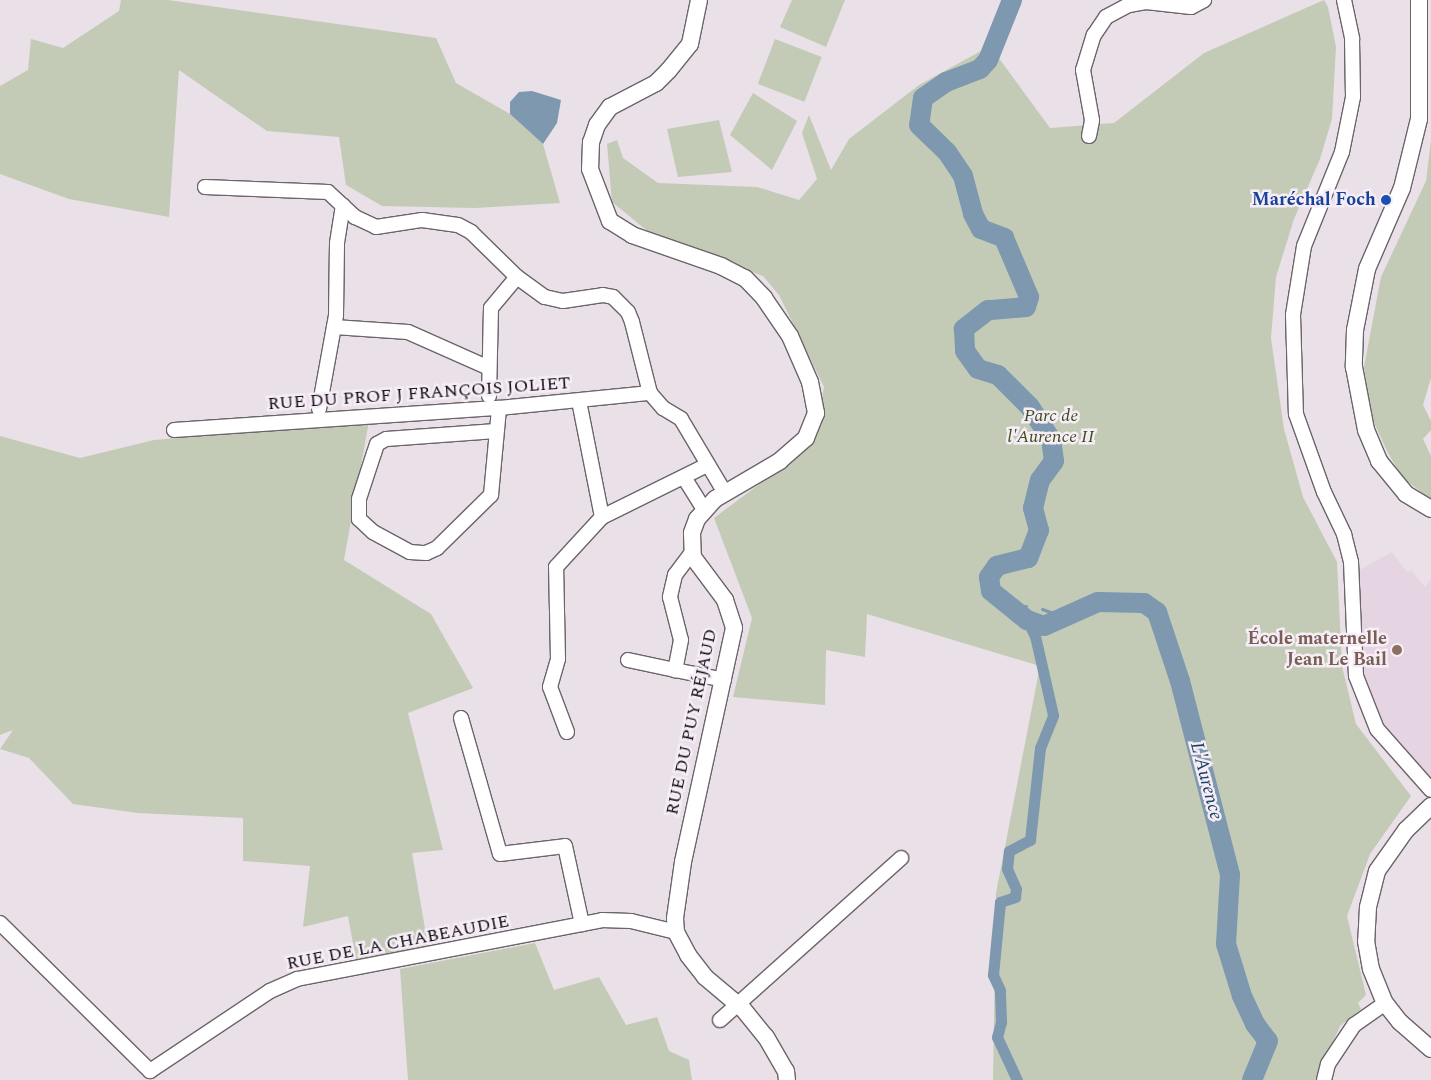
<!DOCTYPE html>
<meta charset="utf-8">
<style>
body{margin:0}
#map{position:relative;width:1431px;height:1080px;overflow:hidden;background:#e9e0e8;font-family:Spectral,serif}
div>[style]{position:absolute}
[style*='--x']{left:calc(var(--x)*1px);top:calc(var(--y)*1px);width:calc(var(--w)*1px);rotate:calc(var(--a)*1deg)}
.built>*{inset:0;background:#e5d5e3}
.green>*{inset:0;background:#c3cbb7;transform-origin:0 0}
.water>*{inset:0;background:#7d98af}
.stream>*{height:3px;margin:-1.5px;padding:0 1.5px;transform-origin:1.5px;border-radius:1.5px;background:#7d98af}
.canal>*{height:11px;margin:-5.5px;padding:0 5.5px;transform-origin:5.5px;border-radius:5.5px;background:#7d98af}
.river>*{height:20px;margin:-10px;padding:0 10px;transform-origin:10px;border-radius:10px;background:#7d98af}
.roads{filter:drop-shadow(1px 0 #6c646b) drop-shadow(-1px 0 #6c646b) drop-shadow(0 1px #6c646b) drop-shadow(0 -1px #6c646b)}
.minor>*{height:14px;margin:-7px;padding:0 7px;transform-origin:7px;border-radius:7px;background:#fff}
.tertiary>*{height:16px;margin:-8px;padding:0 8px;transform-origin:8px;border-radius:8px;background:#fff}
.dots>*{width:14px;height:14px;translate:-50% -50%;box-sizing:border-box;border:2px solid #f6edf6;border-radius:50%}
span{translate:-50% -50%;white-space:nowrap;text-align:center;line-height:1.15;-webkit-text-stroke:5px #f6edf6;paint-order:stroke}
.transit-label{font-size:18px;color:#164399;font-weight:700}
.right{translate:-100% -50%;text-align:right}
.street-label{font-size:18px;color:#100d10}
.park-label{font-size:18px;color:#3c4c1a;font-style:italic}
.education-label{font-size:18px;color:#785e54;font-weight:700}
.water-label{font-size:19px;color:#144163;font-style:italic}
</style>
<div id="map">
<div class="built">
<div style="clip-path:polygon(1392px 552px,1407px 572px,1411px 570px,1425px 587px,1431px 579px,1431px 778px,1386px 730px,1364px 673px,1358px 571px)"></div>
</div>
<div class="green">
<div style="clip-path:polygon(121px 0,168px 0,436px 38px,456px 83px,510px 114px,543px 144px,560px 203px,475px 208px,382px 206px,346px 185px,339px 137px,267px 131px,179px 70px,169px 217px,69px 199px,0 174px,0 86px,28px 70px,31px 39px,63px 48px,119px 11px)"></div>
<div style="clip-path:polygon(792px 0,845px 0,826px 47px,780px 27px)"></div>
<div style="clip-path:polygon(1324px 0,1328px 7px,1336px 47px,1332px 119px,1320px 159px,1294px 219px,1276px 277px,1271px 338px,1284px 429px,1303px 497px,1337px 562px,1342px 666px,1356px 724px,1411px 796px,1370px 854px,1347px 916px,1366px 995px,1358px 1003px,1361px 1009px,1340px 1026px,1316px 1080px,993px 1080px,996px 893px,1040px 666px,867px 614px,865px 657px,826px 650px,825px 705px,733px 697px,752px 618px,714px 518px,813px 444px,824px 387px,779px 295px,763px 276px,650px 233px,612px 202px,607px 144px,617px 140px,623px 158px,658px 183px,757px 187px,799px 200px,817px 179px,802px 133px,809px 115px,831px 170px,849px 139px,919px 85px,990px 46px,1050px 128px,1114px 123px,1204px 53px)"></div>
<div style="left:775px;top:39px;width:50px;height:48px;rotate:21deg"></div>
<div style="clip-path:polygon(753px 93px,797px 121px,772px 170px,730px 135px)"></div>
<div style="clip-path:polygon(719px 120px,732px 172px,678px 177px,667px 129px)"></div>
<div style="clip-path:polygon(1431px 141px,1431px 378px,1423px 405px,1431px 421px,1431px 430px,1423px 439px,1431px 456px,1431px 500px,1402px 477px,1387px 451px,1371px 416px,1364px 367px,1381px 277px,1426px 181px)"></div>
<div style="clip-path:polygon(369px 421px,344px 560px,431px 614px,473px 688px,408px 713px,443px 850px,412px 853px,428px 946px,356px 960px,348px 916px,303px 927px,310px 866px,243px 861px,243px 818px,138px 813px,73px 804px,29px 758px,0 749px,13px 730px,0 735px,0 436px,80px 458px,154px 440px)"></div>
<div style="clip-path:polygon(535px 943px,554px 990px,599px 977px,626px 1025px,657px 1017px,669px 1051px,689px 1060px,692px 1080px,408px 1080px,400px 969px)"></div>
</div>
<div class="water">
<div style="clip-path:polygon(532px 91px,561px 100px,557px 123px,543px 144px,510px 114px,510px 102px,519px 92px)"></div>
</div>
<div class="stream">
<div style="--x:1014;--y:607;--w:12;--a:-5"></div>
<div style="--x:1042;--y:609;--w:23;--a:20"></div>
</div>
<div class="canal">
<div style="--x:1017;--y:1080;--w:47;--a:-114.9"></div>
<div style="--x:997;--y:1037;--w:16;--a:-75"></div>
<div style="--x:1001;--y:1022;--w:32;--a:-92"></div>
<div style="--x:1000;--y:990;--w:17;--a:-115"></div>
<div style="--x:993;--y:975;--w:73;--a:-84.5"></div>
<div style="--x:1000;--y:902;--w:16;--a:-18"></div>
<div style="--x:1015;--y:897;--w:8;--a:-83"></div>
<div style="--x:1016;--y:889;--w:22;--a:-114"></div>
<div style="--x:1007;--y:869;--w:18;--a:-84"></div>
<div style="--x:1009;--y:851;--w:24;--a:-28"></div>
<div style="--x:1030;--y:840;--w:93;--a:-83.8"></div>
<div style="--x:1040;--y:748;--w:35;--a:-68"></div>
<div style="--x:1053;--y:715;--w:81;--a:-102.8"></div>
<div style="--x:1035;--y:636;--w:18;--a:-117"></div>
</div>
<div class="river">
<div style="--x:1012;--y:0;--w:65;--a:111.8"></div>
<div style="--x:988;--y:60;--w:12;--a:132"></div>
<div style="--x:980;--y:69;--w:36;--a:159"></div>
<div style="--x:946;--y:82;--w:28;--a:145"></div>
<div style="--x:923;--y:98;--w:27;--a:98"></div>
<div style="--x:919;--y:125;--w:39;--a:44"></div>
<div style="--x:947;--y:152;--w:29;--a:56"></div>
<div style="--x:963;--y:176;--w:39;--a:75"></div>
<div style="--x:973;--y:214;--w:17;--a:62"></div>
<div style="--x:981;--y:229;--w:25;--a:21"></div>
<div style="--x:1004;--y:238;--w:64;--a:67"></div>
<div style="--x:1029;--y:297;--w:10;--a:107"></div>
<div style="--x:1026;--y:307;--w:38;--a:175"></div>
<div style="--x:988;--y:310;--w:31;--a:142"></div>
<div style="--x:964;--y:329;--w:22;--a:87"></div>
<div style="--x:965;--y:351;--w:22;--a:54"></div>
<div style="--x:978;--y:369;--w:21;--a:17"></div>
<div style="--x:998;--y:375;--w:45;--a:45"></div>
<div style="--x:1030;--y:407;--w:38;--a:57"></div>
<div style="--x:1051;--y:439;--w:22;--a:82"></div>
<div style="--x:1054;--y:461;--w:24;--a:126"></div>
<div style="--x:1040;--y:480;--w:29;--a:104"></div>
<div style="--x:1033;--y:508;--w:23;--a:75"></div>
<div style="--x:1039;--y:530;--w:30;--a:111"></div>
<div style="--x:1028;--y:558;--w:32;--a:166"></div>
<div style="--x:997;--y:566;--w:14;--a:126"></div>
<div style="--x:989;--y:577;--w:14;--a:82"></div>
<div style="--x:991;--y:591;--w:46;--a:38.9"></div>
<div style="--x:1027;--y:620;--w:18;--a:19"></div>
<div style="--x:1044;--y:626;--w:59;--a:-24"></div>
<div style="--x:1098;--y:602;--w:46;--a:1.2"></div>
<div style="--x:1144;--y:603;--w:16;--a:35"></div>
<div style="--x:1157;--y:612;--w:73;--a:71.6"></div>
<div style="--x:1180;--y:681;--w:200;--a:75.5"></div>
<div style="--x:1230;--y:875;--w:69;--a:93.3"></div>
<div style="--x:1226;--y:944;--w:54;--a:72.9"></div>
<div style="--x:1242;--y:996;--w:31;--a:65"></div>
<div style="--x:1255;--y:1024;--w:21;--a:53"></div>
<div style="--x:1268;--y:1041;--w:42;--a:112.3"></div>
</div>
<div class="roads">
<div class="minor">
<div style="--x:1344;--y:0;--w:40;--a:78"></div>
<div style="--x:1352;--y:39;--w:58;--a:89"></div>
<div style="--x:1353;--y:97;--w:56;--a:101.3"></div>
<div style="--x:1342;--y:152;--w:101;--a:112"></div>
<div style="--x:1304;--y:246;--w:70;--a:99.1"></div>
<div style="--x:1293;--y:315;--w:99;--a:88.3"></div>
<div style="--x:1296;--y:414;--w:83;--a:70.3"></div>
<div style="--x:1324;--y:492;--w:47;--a:64.5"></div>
<div style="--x:1344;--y:534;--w:29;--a:76"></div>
<div style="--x:1351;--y:562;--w:114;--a:87.5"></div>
<div style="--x:1356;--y:676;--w:57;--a:68.4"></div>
<div style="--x:1377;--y:729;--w:81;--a:48.5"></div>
<div style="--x:1089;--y:136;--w:16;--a:-79"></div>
<div style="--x:1092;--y:120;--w:51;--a:-100.2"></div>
<div style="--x:1083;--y:70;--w:37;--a:-73"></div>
<div style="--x:1094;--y:35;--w:22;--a:-56"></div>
<div style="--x:1106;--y:17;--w:26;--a:-28"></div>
<div style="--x:1129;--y:5;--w:17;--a:-10"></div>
<div style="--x:1146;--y:2;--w:45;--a:6.3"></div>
<div style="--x:1191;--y:7;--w:15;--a:-28"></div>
<div style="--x:205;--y:187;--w:123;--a:2.3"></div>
<div style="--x:328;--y:192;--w:37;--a:43"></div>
<div style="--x:355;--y:217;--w:23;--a:25"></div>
<div style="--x:376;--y:227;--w:47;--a:-8.7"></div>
<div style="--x:422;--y:220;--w:36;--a:8"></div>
<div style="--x:458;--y:225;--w:15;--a:28"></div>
<div style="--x:471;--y:232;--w:64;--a:44.4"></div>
<div style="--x:517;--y:277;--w:34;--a:36"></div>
<div style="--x:545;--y:297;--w:18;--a:13"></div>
<div style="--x:563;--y:301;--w:40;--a:-8.5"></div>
<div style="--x:603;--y:295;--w:10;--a:11"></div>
<div style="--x:613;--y:297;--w:21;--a:45"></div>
<div style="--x:628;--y:312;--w:11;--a:68"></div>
<div style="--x:632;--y:322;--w:73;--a:75.8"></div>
<div style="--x:650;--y:393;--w:20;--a:49"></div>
<div style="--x:663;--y:408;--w:21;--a:31"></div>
<div style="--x:681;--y:419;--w:86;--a:59.3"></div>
<div style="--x:334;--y:327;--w:74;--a:3.9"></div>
<div style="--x:408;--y:332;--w:89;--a:24"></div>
<div style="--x:489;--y:396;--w:88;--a:-88.7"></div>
<div style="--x:491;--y:308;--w:40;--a:-50"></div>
<div style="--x:579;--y:401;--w:118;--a:78.8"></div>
<div style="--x:319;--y:409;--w:96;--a:-79.7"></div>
<div style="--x:336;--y:315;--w:72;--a:-89.2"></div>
<div style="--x:337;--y:243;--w:38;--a:-81"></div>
<div style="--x:174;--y:430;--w:326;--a:-3.9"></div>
<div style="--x:499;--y:408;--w:152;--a:-5.7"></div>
<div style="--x:496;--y:431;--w:110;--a:175.8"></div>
<div style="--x:386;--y:439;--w:10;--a:151"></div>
<div style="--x:377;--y:444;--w:9;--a:108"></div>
<div style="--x:374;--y:453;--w:48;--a:108.1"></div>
<div style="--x:359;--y:499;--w:20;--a:90"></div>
<div style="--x:359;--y:519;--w:19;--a:43"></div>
<div style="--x:373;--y:532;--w:42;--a:28.4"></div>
<div style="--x:410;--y:552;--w:16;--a:4"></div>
<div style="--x:426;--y:553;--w:12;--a:-24"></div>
<div style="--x:437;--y:548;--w:76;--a:-44.5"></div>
<div style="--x:491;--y:495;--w:87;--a:-84.7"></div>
<div style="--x:685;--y:479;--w:36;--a:58"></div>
<div style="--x:693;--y:551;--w:30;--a:127"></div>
<div style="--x:675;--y:575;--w:23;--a:103"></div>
<div style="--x:670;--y:597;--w:44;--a:75.7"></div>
<div style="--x:681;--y:640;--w:31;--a:101"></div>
<div style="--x:675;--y:670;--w:50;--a:11.5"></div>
<div style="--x:628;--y:660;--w:48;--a:12"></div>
<div style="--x:461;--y:718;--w:141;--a:74"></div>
<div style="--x:500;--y:854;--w:65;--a:-7"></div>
<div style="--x:565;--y:846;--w:80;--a:77.7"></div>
<div style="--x:567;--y:732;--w:48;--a:-110.7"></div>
<div style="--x:550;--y:687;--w:29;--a:-74"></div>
<div style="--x:558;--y:659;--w:92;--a:-91.2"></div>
<div style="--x:556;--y:567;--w:68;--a:-47.4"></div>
<div style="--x:602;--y:517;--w:117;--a:-26.3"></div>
<div style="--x:0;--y:923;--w:211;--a:44.6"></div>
<div style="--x:150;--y:1071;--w:144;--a:-33.7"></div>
<div style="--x:270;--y:991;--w:30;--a:-24"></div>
<div style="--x:297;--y:979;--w:311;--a:-10.9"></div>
<div style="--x:602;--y:920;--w:29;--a:2"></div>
<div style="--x:631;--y:921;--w:46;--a:13.7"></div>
<div style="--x:720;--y:1020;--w:243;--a:-41.8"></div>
<div style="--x:1324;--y:1080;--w:16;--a:-76"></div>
<div style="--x:1328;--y:1064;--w:47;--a:-56.3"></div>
<div style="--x:1354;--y:1025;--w:38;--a:-35"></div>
</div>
<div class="tertiary">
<div style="--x:699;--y:0;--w:45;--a:101.6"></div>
<div style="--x:690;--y:44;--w:33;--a:129"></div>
<div style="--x:669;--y:70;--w:18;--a:135"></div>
<div style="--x:656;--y:83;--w:52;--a:152.4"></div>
<div style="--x:610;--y:107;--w:22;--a:126"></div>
<div style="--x:597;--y:125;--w:18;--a:109"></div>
<div style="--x:591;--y:142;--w:27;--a:92"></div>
<div style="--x:590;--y:169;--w:56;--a:69"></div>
<div style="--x:610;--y:221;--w:26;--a:32"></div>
<div style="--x:632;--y:235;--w:94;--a:19.2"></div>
<div style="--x:721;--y:266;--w:27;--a:27"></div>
<div style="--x:745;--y:278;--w:28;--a:46"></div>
<div style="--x:764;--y:298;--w:46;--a:55.6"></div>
<div style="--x:790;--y:336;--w:50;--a:66.5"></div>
<div style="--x:810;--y:382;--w:32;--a:79"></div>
<div style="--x:816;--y:413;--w:27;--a:112"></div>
<div style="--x:806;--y:438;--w:35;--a:139"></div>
<div style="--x:780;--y:461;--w:75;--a:149.7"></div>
<div style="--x:715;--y:499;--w:27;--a:132"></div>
<div style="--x:697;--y:519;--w:15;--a:110"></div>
<div style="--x:692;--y:533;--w:24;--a:88"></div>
<div style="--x:693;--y:557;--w:54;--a:53.3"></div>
<div style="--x:725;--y:600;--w:29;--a:72"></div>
<div style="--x:734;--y:628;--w:239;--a:102.3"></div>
<div style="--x:683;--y:862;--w:57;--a:98.1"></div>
<div style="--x:675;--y:918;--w:14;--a:86"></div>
<div style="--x:676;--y:932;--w:26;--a:62"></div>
<div style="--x:688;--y:955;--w:28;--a:52"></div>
<div style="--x:705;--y:977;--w:50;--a:40.1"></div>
<div style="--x:743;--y:1009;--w:36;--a:51"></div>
<div style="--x:766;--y:1037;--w:39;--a:60"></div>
<div style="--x:786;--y:1071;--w:9;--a:84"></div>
<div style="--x:1419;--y:0;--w:119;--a:90"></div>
<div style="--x:1419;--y:119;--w:71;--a:103.8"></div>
<div style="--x:1402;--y:188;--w:88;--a:113.4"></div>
<div style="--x:1367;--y:269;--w:62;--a:101.1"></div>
<div style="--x:1355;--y:330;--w:37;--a:92"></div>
<div style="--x:1354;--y:367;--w:64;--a:79.2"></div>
<div style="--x:1366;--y:430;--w:34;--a:67"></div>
<div style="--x:1379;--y:461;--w:43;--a:50.7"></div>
<div style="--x:1406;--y:494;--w:29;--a:31"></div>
<div style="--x:1431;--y:806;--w:35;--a:136"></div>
<div style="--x:1406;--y:830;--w:50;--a:125.3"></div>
<div style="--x:1377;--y:871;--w:37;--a:104"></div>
<div style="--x:1368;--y:907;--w:34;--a:93"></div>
<div style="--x:1366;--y:941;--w:28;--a:80"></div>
<div style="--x:1371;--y:969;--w:37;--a:68"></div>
<div style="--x:1385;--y:1003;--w:24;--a:52"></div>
<div style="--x:1400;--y:1022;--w:41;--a:41.1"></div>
</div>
</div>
<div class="dots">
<div style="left:1386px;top:200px;background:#1a4fb4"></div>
<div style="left:1397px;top:650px;background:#8d6e63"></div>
</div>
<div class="transit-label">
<span class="right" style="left:1376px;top:200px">Maréchal Foch</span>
</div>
<div class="street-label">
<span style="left:419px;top:394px;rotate:-4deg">RUE DU PROF J FRANÇOIS JOLIET</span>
<span style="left:692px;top:722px;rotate:-78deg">RUE DU PUY RÉJAUD</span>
<span style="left:398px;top:943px;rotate:-11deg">RUE DE LA CHABEAUDIE</span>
</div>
<div class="park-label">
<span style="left:1051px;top:427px">Parc de<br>l'Aurence II</span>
</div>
<div class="education-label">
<span class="right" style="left:1387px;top:650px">École maternelle<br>Jean Le Bail</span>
</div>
<div class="water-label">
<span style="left:1206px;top:781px;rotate:75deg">L'Aurence</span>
</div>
</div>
